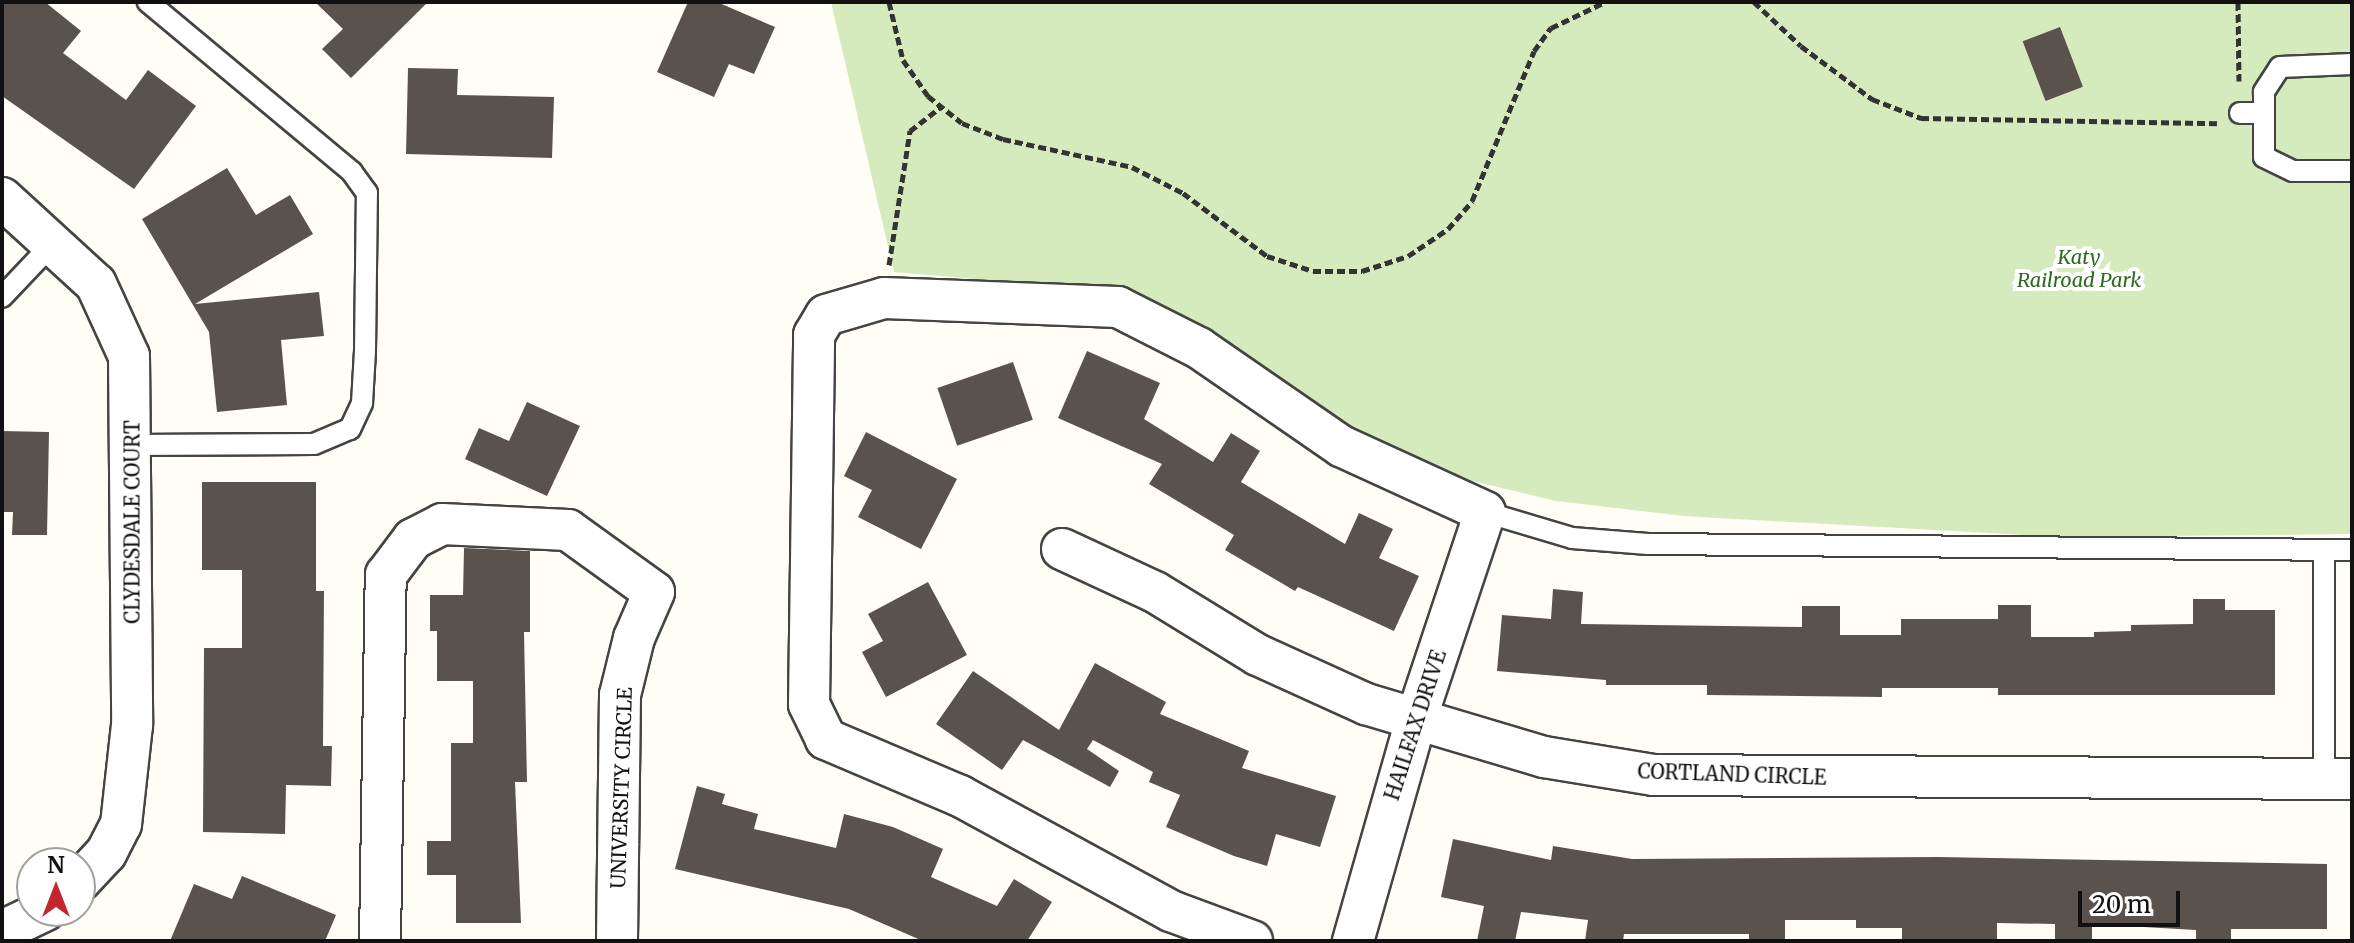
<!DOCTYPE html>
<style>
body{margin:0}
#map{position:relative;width:2354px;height:943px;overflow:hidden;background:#fffdf5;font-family:Merriweather,serif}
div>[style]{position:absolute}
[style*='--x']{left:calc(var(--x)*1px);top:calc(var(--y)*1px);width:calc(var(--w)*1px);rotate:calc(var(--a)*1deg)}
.green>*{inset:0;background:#d5ebbd}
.building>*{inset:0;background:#5a524d;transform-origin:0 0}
.path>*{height:5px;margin-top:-2.5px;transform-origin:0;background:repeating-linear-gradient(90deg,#333 0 8px,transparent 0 12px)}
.roads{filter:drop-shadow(2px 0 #444) drop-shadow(-2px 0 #444) drop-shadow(0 2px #444) drop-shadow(0 -2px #444)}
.lane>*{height:20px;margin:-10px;padding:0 10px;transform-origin:10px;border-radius:10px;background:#fff}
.street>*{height:40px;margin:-20px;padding:0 20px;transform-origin:20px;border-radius:20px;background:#fff}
span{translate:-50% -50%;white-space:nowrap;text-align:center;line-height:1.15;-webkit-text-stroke:8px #fff;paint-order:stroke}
.park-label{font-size:20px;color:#2f6b1f;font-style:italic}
.street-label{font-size:20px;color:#111}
.frame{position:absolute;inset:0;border:4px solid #111;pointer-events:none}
.north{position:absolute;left:16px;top:847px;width:80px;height:80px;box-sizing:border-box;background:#fff;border:2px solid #a0a0a0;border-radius:50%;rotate:0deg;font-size:22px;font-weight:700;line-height:32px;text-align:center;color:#111}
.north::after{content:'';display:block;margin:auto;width:28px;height:36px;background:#c4262e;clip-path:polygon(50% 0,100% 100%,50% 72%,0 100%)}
.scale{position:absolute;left:2078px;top:891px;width:102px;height:36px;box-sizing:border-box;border:4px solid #111;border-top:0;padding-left:10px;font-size:24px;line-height:28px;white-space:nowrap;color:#111;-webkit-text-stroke:6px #fff;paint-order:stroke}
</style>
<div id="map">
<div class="green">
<div style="clip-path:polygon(831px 2px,2352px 2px,2352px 534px,2059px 537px,1684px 516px,1556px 501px,1439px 473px,1342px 435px,1103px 290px,894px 272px)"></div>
</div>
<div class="building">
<div style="clip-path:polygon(2px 2px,45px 2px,81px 31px,63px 53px,126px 100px,148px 70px,196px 106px,134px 189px,2px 96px)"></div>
<div style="clip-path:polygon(315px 2px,428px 2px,351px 78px,322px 49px,343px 29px)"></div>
<div style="clip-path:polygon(688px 2px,717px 2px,775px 27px,754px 74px,729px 64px,714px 97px,657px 72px)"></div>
<div style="left:2060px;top:27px;width:64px;height:40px;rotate:69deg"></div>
<div style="clip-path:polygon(408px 68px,458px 69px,457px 95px,554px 97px,552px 158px,406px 154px)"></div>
<div style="clip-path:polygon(227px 168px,256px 215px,290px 195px,313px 234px,195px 304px,319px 292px,324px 336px,281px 340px,287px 405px,217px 412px,209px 332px,142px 219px)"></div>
<div style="clip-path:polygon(1087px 351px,1160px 383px,1144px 419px,1213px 462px,1231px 433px,1260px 451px,1241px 482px,1345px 544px,1359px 513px,1393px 529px,1379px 558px,1419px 576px,1394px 631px,1298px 587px,1295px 591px,1225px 550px,1234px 535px,1149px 484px,1162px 464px,1058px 418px)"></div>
<div style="left:1013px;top:362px;width:61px;height:80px;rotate:71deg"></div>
<div style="clip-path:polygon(527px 402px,580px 426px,547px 496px,465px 459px,479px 428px,509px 441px)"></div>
<div style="clip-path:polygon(2px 431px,49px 432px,47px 535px,12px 535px,13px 512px,2px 512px)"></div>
<div style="clip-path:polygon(866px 432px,957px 479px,921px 549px,858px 517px,872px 490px,844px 476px)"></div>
<div style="clip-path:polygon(202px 482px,316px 482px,316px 591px,324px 591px,323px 746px,332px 746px,331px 786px,286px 785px,285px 834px,203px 832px,204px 648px,242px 648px,242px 570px,202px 570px)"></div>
<div style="clip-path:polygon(464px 548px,530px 551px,530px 632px,524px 632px,527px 782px,515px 782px,521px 923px,456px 923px,456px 875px,427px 875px,427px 841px,451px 841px,451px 743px,473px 743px,473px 681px,437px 681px,437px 631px,430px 631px,430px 595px,463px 595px)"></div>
<div style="clip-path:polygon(928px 582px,967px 655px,886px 697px,862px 652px,883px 641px,868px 614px)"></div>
<div style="clip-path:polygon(1553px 589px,1583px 592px,1581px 624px,1802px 627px,1802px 606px,1840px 606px,1840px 635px,1901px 635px,1901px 619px,1998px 619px,1998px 605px,2031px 605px,2031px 637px,2094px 637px,2094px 632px,2131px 631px,2131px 625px,2193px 624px,2193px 599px,2225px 599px,2225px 610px,2275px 610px,2275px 695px,1998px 695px,1998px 688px,1882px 688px,1882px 697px,1707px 695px,1707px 685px,1606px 685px,1606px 680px,1497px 671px,1502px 615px,1551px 619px)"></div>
<div style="clip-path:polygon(1095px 663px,1166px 702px,1160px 714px,1249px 751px,1242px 768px,1336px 796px,1320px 847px,1276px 834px,1267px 866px,1234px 856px,1166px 827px,1180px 795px,1149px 782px,1153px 772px,1093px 740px,1087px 749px,1119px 771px,1110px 787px,1023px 740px,1002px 770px,936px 724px,973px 671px,1059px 730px)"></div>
<div style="clip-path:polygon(697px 786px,725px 794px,722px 804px,758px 814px,754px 829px,836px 848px,844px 814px,893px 827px,943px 849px,931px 877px,997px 906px,1014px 879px,1052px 902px,1027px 941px,923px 941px,849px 909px,675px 869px)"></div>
<div style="clip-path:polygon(1453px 839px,1551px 860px,1553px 846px,1632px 859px,1938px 857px,2327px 864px,2327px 929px,2231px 929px,2231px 941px,2196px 941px,2196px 930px,2092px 924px,2092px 941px,2055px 941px,2055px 924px,1997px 923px,1997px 941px,1902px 941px,1902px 928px,1856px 928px,1856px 920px,1785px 920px,1785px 941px,1749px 941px,1749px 934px,1624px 934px,1623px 941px,1585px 941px,1588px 920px,1521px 912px,1515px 941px,1477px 941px,1484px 906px,1441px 897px)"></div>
<div style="clip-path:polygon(242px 876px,336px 915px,325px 941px,170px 941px,194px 884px,232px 899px)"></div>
</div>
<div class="path">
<div style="--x:889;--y:2;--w:60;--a:76.4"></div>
<div style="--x:903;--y:60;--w:44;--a:55.2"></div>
<div style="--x:928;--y:96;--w:43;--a:38.5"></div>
<div style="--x:962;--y:123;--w:44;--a:21.3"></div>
<div style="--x:1003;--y:139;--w:132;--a:12.2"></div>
<div style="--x:1132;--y:167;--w:57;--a:27"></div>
<div style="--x:1183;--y:193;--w:105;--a:36.9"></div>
<div style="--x:1267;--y:256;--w:48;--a:18.1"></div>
<div style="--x:1313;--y:271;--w:49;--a:0"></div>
<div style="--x:1362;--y:271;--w:48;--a:-18.1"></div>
<div style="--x:1408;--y:256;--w:48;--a:-34"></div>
<div style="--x:1448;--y:229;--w:37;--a:-49"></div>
<div style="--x:1472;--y:201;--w:162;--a:-67.5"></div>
<div style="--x:1534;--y:51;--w:29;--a:-54"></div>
<div style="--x:1551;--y:28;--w:60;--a:-25.7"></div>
<div style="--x:1754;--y:2;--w:64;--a:43.1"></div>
<div style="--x:1801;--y:46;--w:89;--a:36.7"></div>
<div style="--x:1872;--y:99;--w:53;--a:21.2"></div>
<div style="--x:1921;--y:118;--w:296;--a:1"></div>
<div style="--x:2238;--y:2;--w:79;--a:89.3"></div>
<div style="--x:889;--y:265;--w:136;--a:-81.1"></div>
<div style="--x:910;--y:131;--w:39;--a:-38"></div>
</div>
<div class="roads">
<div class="lane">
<div style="--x:2352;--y:64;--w:72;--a:177.6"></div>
<div style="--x:2280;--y:67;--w:30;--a:123"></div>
<div style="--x:2264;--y:92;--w:65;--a:90"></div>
<div style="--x:2264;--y:157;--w:32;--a:26"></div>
<div style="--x:2293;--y:171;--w:59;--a:0"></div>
<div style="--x:2240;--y:113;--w:24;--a:0"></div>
<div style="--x:2;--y:297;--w:77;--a:-46.6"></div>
<div style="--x:132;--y:445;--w:182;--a:-0.3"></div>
<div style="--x:314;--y:444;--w:39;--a:-23"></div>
<div style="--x:350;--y:429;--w:29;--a:-65"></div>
<div style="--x:362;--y:403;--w:52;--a:-86.7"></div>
<div style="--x:365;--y:351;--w:158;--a:-89.3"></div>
<div style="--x:367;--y:193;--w:26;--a:-126"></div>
<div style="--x:352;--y:172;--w:266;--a:-140.2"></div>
<div style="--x:1485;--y:512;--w:91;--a:16.6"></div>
<div style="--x:1572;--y:538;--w:76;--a:4.5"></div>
<div style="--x:1648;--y:544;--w:704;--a:0.49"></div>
<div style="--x:2324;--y:553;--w:226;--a:90"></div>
</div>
<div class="street">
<div style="--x:2;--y:198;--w:127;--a:42.5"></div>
<div style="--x:96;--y:284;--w:79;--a:65.4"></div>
<div style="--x:129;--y:356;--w:369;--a:89.5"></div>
<div style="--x:132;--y:725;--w:100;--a:96.3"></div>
<div style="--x:121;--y:824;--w:33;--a:117"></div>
<div style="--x:106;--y:853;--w:38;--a:133"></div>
<div style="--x:1062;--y:549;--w:102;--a:24.8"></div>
<div style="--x:1155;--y:592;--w:121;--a:31.5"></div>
<div style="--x:1258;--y:655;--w:119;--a:24.4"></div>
<div style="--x:1366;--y:704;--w:186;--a:16.6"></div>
<div style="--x:1544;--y:757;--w:111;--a:9.3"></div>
<div style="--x:1654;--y:775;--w:698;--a:0.33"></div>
<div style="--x:2;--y:931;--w:47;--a:-25.5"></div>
<div style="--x:380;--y:941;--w:366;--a:-89.1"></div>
<div style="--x:386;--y:575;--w:45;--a:-53.1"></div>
<div style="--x:413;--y:539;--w:33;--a:-27"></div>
<div style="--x:442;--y:524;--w:126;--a:2.7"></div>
<div style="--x:568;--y:530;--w:106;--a:35.8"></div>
<div style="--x:654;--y:592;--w:50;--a:113.5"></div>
<div style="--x:634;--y:638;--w:59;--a:103.8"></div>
<div style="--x:620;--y:695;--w:246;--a:90.7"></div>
<div style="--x:1252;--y:941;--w:86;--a:-159.7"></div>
<div style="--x:1171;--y:911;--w:240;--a:-151.4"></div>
<div style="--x:960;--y:796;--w:146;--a:-157"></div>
<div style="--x:826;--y:739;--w:39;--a:-116"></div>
<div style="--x:809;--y:704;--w:369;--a:-89.2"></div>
<div style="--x:814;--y:335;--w:23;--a:-59"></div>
<div style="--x:826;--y:315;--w:60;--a:-16.3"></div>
<div style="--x:884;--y:298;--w:234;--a:2.2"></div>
<div style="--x:1118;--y:307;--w:91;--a:26.8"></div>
<div style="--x:1199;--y:348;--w:173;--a:34.6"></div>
<div style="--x:1341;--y:446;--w:158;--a:24.6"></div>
<div style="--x:1485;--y:512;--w:219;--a:108.4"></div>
<div style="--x:1416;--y:720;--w:230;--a:105.9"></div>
</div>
</div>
<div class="park-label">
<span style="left:2079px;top:268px">Katy<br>Railroad Park</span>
</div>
<div class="street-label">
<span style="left:132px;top:522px;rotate:-90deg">CLYDESDALE COURT</span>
<span style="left:1415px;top:725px;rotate:-72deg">HAILFAX DRIVE</span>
<span style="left:1732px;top:774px;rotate:2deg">CORTLAND CIRCLE</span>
<span style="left:621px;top:788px;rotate:-88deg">UNIVERSITY CIRCLE</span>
</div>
<div class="frame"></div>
<div class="north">N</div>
<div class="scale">20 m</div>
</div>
